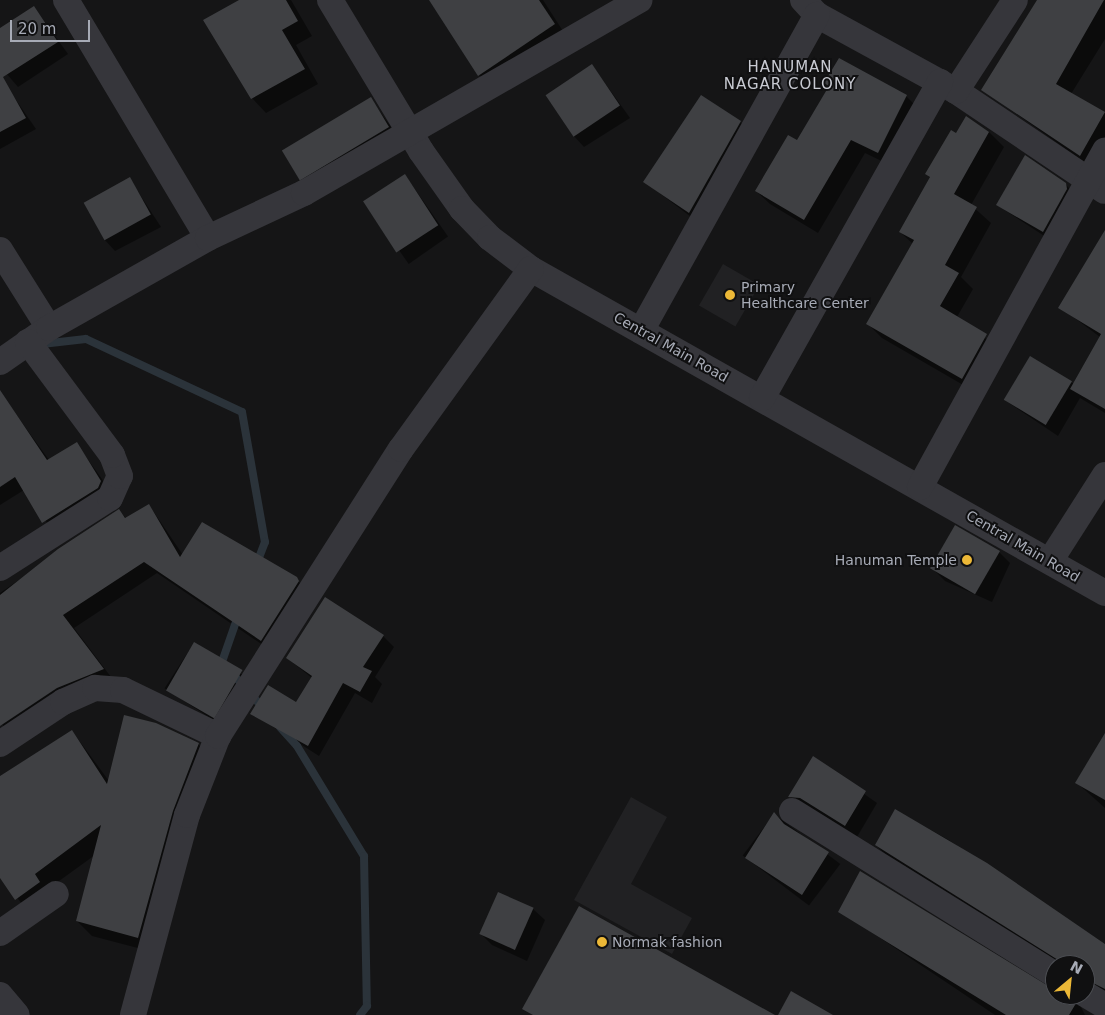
<!DOCTYPE html>
<style>
body{margin:0}
#map{position:relative;width:1105px;height:1015px;overflow:hidden;background:#151516;font-family:"DejaVu Sans",sans-serif}
div>[style]{position:absolute}
[style*='--x']{left:calc(var(--x)*1px);top:calc(var(--y)*1px);width:calc(var(--w)*1px);rotate:calc(var(--a)*1deg)}
.built>*{inset:0;background:#212123;transform-origin:0 0}
.shadow>*{inset:0;background:#0007;transform-origin:0 0}
.stream>*{height:8px;margin:-4px;padding:0 4px;transform-origin:4px;border-radius:4px;background:#2b333a}
.building>*{inset:0;background:#3f4043;transform-origin:0 0}
.minor>*{height:26px;margin:-13px;padding:0 13px;transform-origin:13px;border-radius:13px;background:#36363b}
.dots>*{width:14px;height:14px;translate:-50% -50%;box-sizing:border-box;border:2px solid #101011;border-radius:50%}
span{translate:-50% -50%;white-space:nowrap;text-align:center;line-height:1.15;-webkit-text-stroke:4px #101011;paint-order:stroke}
.poi-label{font-size:14px;color:#a7abb6}
.left{translate:0 -50%;text-align:left}
.right{translate:-100% -50%;text-align:right}
.street-label{font-size:14px;color:#a7abb6}
.neighbourhood-label{font-size:15px;color:#c8cad2;letter-spacing:1px}
.north{position:absolute;left:1045px;top:955px;width:50px;height:50px;box-sizing:border-box;background:#101011;border:1px solid #4c4e53;border-radius:50%;rotate:28deg;font-size:14px;font-weight:700;line-height:20px;text-align:center;color:#a7abb6}
.north::after{content:'';display:block;margin:auto;width:18px;height:22px;background:#ecb837;clip-path:polygon(50% 0,100% 100%,50% 72%,0 100%)}
.scale{position:absolute;left:10px;top:20px;width:80px;height:22px;box-sizing:border-box;border:2px solid #a7abb6;border-top:0;padding-left:6px;font-size:15px;line-height:18px;white-space:nowrap;color:#a7abb6;-webkit-text-stroke:4px #101011;paint-order:stroke}
</style>
<div id="map">
<div class="built">
<div style="left:723px;top:264px;width:42px;height:48px;rotate:30deg"></div>
<div style="clip-path:polygon(631px 797px,667px 817px,631px 884px,692px 918px,672px 954px,574px 900px)"></div>
</div>
<div class="shadow">
<div style="clip-path:polygon(242px 0,291px 0,312px 36px,296px 45px,318px 84px,266px 113px,252px 98px)"></div>
<div style="clip-path:polygon(439px 0,543px 0,568px 39px,493px 89px,479px 75px)"></div>
<div style="clip-path:polygon(1038px 0,1105px 0,1105px 39px,1071px 94px,1105px 113px,1105px 150px,1094px 169px,983px 90px)"></div>
<div style="clip-path:polygon(34px 7px,68px 54px,18px 87px,0 66px,0 29px)"></div>
<div style="clip-path:polygon(592px 65px,630px 118px,584px 147px,573px 135px)"></div>
<div style="clip-path:polygon(826px 83px,906px 96px,920px 110px,892px 166px,865px 153px,818px 233px,770px 204px,756px 191px,797px 142px,830px 87px)"></div>
<div style="clip-path:polygon(7px 87px,36px 129px,0 149px,0 91px)"></div>
<div style="left:370px;top:98px;width:49px;height:101px;rotate:54deg"></div>
<div style="clip-path:polygon(740px 122px,757px 139px,707px 229px,645px 182px)"></div>
<div style="clip-path:polygon(989px 132px,1004px 147px,971px 205px,991px 223px,961px 277px,973px 289px,957px 317px,1001px 350px,977px 393px,882px 338px,867px 323px,913px 244px,900px 232px,930px 178px,927px 174px,957px 135px)"></div>
<div style="left:405px;top:175px;width:75px;height:48px;rotate:55deg"></div>
<div style="clip-path:polygon(129px 178px,161px 227px,115px 251px,104px 239px)"></div>
<div style="clip-path:polygon(1065px 184px,1076px 195px,1055px 243px,997px 205px)"></div>
<div style="clip-path:polygon(1105px 232px,1105px 413px,1080px 398px,1058px 436px,1006px 401px,1031px 358px,1074px 384px,1100px 337px,1060px 307px)"></div>
<div style="clip-path:polygon(9px 405px,49px 460px,76px 443px,112px 493px,55px 534px,24px 490px,0 505px,0 411px)"></div>
<div style="clip-path:polygon(149px 505px,183px 555px,299px 582px,311px 594px,273px 652px,157px 573px,74px 628px,114px 681px,14px 737px,0 722px,0 593px,119px 511px,127px 519px)"></div>
<div style="clip-path:polygon(999px 552px,1010px 563px,992px 602px,945px 581px,934px 570px)"></div>
<div style="clip-path:polygon(383px 636px,394px 647px,375px 677px,382px 684px,372px 703px,355px 693px,319px 756px,252px 713px,296px 703px,312px 678px,287px 658px)"></div>
<div style="left:194px;top:643px;width:71px;height:54px;rotate:33deg"></div>
<div style="clip-path:polygon(72px 731px,109px 781px,198px 744px,213px 759px,153px 952px,92px 936px,77px 921px,95px 855px,48px 889px,30px 914px,0 876px,0 776px)"></div>
<div style="clip-path:polygon(1105px 735px,1105px 808px,1076px 782px)"></div>
<div style="clip-path:polygon(813px 758px,877px 803px,857px 837px,801px 808px,790px 797px)"></div>
<div style="clip-path:polygon(895px 810px,947px 839px,1105px 944px,1105px 992px,1081px 1007px,1085px 1015px,995px 1015px,840px 911px,1055px 989px,1055px 995px,1085px 995px,1085px 980px,1091px 977px,1085px 978px,1085px 965px,1062px 965px,888px 857px,876px 845px)"></div>
<div style="left:774px;top:814px;width:83px;height:52px;rotate:37deg"></div>
<div style="clip-path:polygon(533px 909px,545px 920px,527px 961px,492px 945px,481px 934px)"></div>
</div>
<div class="stream">
<div style="--x:42;--y:344;--w:44;--a:-6.5"></div>
<div style="--x:86;--y:339;--w:172;--a:25.1"></div>
<div style="--x:242;--y:412;--w:132;--a:80"></div>
<div style="--x:265;--y:542;--w:25;--a:111"></div>
<div style="--x:238;--y:616;--w:49;--a:109.2"></div>
<div style="--x:222;--y:662;--w:63;--a:48.2"></div>
<div style="--x:280;--y:727;--w:25;--a:48"></div>
<div style="--x:297;--y:746;--w:129;--a:58.7"></div>
<div style="--x:364;--y:856;--w:150;--a:88.9"></div>
<div style="--x:367;--y:1006;--w:11;--a:128"></div>
</div>
<div class="building">
<div style="clip-path:polygon(239px 0,286px 0,298px 21px,282px 30px,305px 69px,251px 99px,203px 20px)"></div>
<div style="clip-path:polygon(429px 0,539px 0,555px 24px,478px 76px)"></div>
<div style="clip-path:polygon(1037px 0,1104px 0,1056px 84px,1105px 112px,1080px 156px,981px 90px)"></div>
<div style="clip-path:polygon(34px 6px,58px 42px,3px 77px,26px 118px,0 132px,0 28px)"></div>
<div style="clip-path:polygon(839px 58px,907px 95px,878px 153px,851px 140px,804px 220px,755px 191px,788px 135px,797px 140px,829px 86px,824px 83px)"></div>
<div style="left:592px;top:64px;width:50px;height:56px;rotate:56deg"></div>
<div style="clip-path:polygon(701px 95px,741px 121px,689px 213px,643px 182px)"></div>
<div style="left:371px;top:97px;width:35px;height:104px;rotate:59deg"></div>
<div style="clip-path:polygon(966px 116px,989px 132px,954px 194px,977px 207px,945px 265px,959px 273px,940px 306px,987px 334px,962px 379px,866px 324px,914px 240px,899px 232px,930px 177px,925px 174px,951px 130px,956px 133px)"></div>
<div style="clip-path:polygon(1025px 155px,1066px 183px,1067px 189px,1043px 232px,996px 205px)"></div>
<div style="left:405px;top:174px;width:61px;height:50px;rotate:57deg"></div>
<div style="left:130px;top:177px;width:43px;height:53px;rotate:61deg"></div>
<div style="clip-path:polygon(1105px 230px,1105px 409px,1070px 389px,1101px 334px,1058px 308px)"></div>
<div style="left:1030px;top:356px;width:49px;height:51px;rotate:31deg"></div>
<div style="clip-path:polygon(0 390px,47px 460px,77px 442px,101px 481px,98px 488px,42px 523px,15px 477px,0 487px)"></div>
<div style="clip-path:polygon(149px 504px,180px 557px,202px 522px,297px 577px,299px 581px,261px 641px,144px 562px,63px 615px,104px 669px,57px 688px,0 726px,0 595px,58px 549px,119px 509px,125px 518px)"></div>
<div style="left:955px;top:525px;width:52px;height:50px;rotate:30deg"></div>
<div style="clip-path:polygon(325px 597px,384px 635px,363px 667px,372px 671px,360px 692px,343px 683px,308px 746px,250px 714px,268px 685px,296px 702px,312px 676px,286px 658px)"></div>
<div style="left:194px;top:642px;width:56px;height:56px;rotate:30deg"></div>
<div style="clip-path:polygon(124px 715px,156px 723px,199px 743px,173px 811px,138px 938px,76px 921px,101px 825px,35px 874px,40px 882px,15px 900px,0 878px,0 776px,72px 730px,107px 784px)"></div>
<div style="clip-path:polygon(1105px 733px,1105px 800px,1075px 783px)"></div>
<div style="clip-path:polygon(813px 756px,866px 791px,845px 826px,800px 798px,788px 797px)"></div>
<div style="clip-path:polygon(895px 809px,987px 863px,1105px 944px,1105px 989px,1085px 979px,1085px 965px,1066px 965px,875px 845px)"></div>
<div style="clip-path:polygon(774px 812px,784px 824px,829px 852px,802px 895px,745px 858px)"></div>
<div style="clip-path:polygon(860px 871px,1055px 990px,1055px 995px,1070px 995px,1075px 1005px,1069px 1015px,1006px 1015px,838px 912px)"></div>
<div style="left:498px;top:892px;width:39px;height:46px;rotate:24deg"></div>
<div style="clip-path:polygon(579px 906px,775px 1015px,533px 1015px,522px 1009px)"></div>
<div style="clip-path:polygon(791px 991px,833px 1015px,778px 1015px)"></div>
</div>
<div class="minor">
<div style="--x:66;--y:0;--w:277;--a:59.2"></div>
<div style="--x:330;--y:0;--w:176;--a:58.9"></div>
<div style="--x:421;--y:151;--w:71;--a:54.7"></div>
<div style="--x:462;--y:209;--w:40;--a:46"></div>
<div style="--x:490;--y:238;--w:51;--a:37.1"></div>
<div style="--x:531;--y:269;--w:659;--a:29.44"></div>
<div style="--x:803;--y:0;--w:21;--a:47"></div>
<div style="--x:817;--y:15;--w:158;--a:28.7"></div>
<div style="--x:956;--y:91;--w:179;--a:33.9"></div>
<div style="--x:956;--y:91;--w:108;--a:-57"></div>
<div style="--x:0;--y:250;--w:92;--a:57.9"></div>
<div style="--x:641;--y:331;--w:362;--a:-60.9"></div>
<div style="--x:0;--y:362;--w:60;--a:-34.8"></div>
<div style="--x:49;--y:328;--w:183;--a:-29.5"></div>
<div style="--x:208;--y:238;--w:106;--a:-25.1"></div>
<div style="--x:304;--y:193;--w:387;--a:-29.9"></div>
<div style="--x:762;--y:398;--w:363;--a:-60.6"></div>
<div style="--x:920;--y:487;--w:384;--a:-61.2"></div>
<div style="--x:1050;--y:561;--w:102;--a:-57.4"></div>
<div style="--x:0;--y:568;--w:130;--a:-32.5"></div>
<div style="--x:110;--y:498;--w:24;--a:-66"></div>
<div style="--x:120;--y:476;--w:22;--a:-111"></div>
<div style="--x:112;--y:455;--w:141;--a:-126.6"></div>
<div style="--x:0;--y:744;--w:76;--a:-33.7"></div>
<div style="--x:63;--y:702;--w:35;--a:-24"></div>
<div style="--x:95;--y:688;--w:28;--a:4"></div>
<div style="--x:123;--y:690;--w:106;--a:25.8"></div>
<div style="--x:792;--y:811;--w:310;--a:31.9"></div>
<div style="--x:0;--y:933;--w:68;--a:-34.9"></div>
<div style="--x:1085;--y:994;--w:23;--a:31"></div>
<div style="--x:0;--y:995;--w:26;--a:50"></div>
<div style="--x:133;--y:1015;--w:207;--a:-74.9"></div>
<div style="--x:187;--y:815;--w:85;--a:-68.6"></div>
<div style="--x:218;--y:736;--w:340;--a:-57.5"></div>
<div style="--x:401;--y:449;--w:222;--a:-54.2"></div>
</div>
<div class="dots">
<div style="left:730px;top:295px;background:#ecb837"></div>
<div style="left:967px;top:560px;background:#ecb837"></div>
<div style="left:602px;top:942px;background:#ecb837"></div>
</div>
<div class="poi-label">
<span class="left" style="left:741px;top:295px">Primary<br>Healthcare Center</span>
<span class="right" style="left:957px;top:560px">Hanuman Temple</span>
<span class="left" style="left:612px;top:942px">Normak fashion</span>
</div>
<div class="street-label">
<span style="left:671px;top:347px;rotate:29deg">Central Main Road</span>
<span style="left:1023px;top:546px;rotate:30deg">Central Main Road</span>
</div>
<div class="neighbourhood-label">
<span style="left:790px;top:76px">HANUMAN<br>NAGAR COLONY</span>
</div>
<div class="north">N</div>
<div class="scale">20 m</div>
</div>
